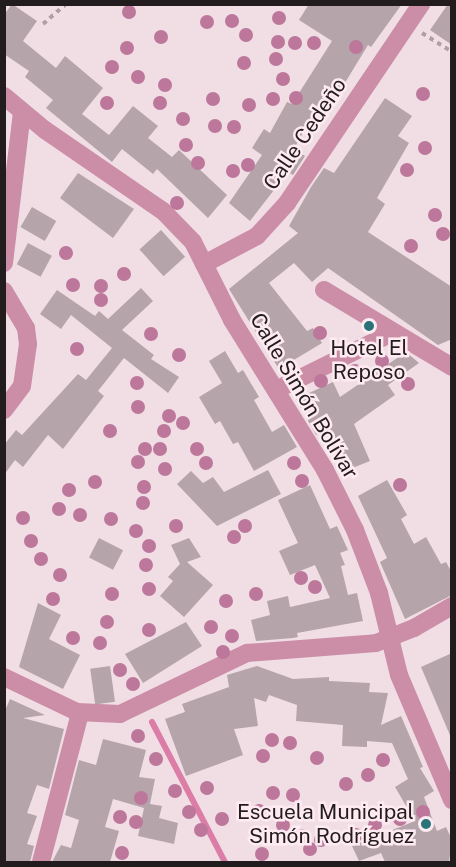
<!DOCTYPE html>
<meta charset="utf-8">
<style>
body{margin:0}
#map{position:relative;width:456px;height:867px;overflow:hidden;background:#f1dee5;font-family:"Public Sans",sans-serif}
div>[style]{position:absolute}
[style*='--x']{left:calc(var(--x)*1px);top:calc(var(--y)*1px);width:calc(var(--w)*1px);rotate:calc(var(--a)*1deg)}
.stream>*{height:6px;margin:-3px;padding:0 3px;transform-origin:3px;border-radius:3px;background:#db7da7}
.building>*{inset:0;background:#b5a4aa;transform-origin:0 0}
.path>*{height:4px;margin-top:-2px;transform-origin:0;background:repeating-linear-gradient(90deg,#ae9fa5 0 4.5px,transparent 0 9px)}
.minor>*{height:18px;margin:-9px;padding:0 9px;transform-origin:9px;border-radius:9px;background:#cc8da7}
.trees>*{width:14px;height:14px;margin:-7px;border-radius:50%;background:#bc779b}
.dots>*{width:16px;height:16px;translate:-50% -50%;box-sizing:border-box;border:3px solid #feebf2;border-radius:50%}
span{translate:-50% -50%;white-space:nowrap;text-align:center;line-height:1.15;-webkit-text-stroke:5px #feebf2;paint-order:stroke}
.street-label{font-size:21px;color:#231c1e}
.poi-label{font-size:21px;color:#231c1e}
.right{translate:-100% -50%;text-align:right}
.frame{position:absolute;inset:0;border:6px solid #231c1e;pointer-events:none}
</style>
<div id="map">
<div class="stream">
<div style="--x:152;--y:722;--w:158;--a:62.5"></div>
</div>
<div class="building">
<div style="clip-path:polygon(12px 4px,37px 21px,23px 41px,56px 68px,65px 56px,103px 88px,82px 114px,109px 135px,133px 106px,158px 126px,148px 138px,172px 157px,179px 150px,227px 195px,208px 218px,157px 169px,153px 174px,122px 149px,112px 162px,46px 108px,53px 100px,25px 77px,29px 71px,4px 54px,4px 15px)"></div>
<div style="clip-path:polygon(309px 4px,402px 4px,371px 47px,368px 45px,329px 109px,319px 103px,294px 149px,305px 156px,293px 175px,288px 172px,250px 221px,229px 203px,262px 155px,252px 148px,264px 129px,270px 133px,287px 102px,292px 104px,332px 41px,299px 20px)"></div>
<div style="clip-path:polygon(448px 4px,452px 4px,452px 45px,430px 30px)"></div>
<div style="clip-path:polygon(385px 98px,412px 116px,398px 136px,409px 143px,377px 198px,385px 204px,368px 232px,452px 287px,452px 339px,438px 345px,328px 268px,312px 282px,294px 263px,269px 283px,307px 331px,313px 328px,322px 343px,279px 369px,229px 289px,298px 233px,289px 226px,311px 187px,324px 168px,334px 173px)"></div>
<div style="clip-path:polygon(78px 173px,134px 209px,113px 238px,60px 198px)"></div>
<div style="left:32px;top:207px;width:28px;height:23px;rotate:30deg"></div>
<div style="left:161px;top:230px;width:36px;height:29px;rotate:48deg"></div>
<div style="left:28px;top:243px;width:27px;height:24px;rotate:28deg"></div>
<div style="clip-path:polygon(141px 288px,153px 301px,122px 330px,154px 355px,151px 359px,179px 377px,168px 393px,124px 358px,98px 391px,104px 396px,63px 449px,48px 435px,23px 467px,15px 460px,4px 475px,4px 445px,16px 430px,22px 435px,78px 374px,86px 380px,112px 348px,71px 315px,61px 329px,40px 314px,57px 290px,95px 316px,99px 311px,108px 319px)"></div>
<div style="clip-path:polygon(225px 351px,238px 373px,243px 370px,259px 397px,254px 400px,272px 432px,284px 425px,297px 447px,254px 471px,238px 442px,233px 444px,220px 421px,215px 424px,199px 397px,222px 383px,209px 361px)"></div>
<div style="clip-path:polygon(406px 352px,419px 363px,388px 385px,395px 395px,354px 424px,370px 461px,345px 471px,326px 428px,316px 435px,296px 399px,333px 382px,340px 397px)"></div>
<div style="clip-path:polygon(268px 470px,281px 494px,217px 526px,177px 484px,191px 471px,203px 483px,213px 477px,224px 492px)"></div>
<div style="clip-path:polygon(387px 480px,407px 515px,401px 519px,414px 544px,426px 537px,441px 564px,446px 562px,452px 573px,452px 595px,405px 619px,380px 562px,387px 558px,358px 496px)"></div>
<div style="clip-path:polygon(310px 485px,330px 529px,337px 526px,348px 550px,340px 553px,345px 565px,341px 566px,348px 595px,357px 593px,363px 621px,297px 633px,298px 637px,293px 638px,256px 641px,251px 620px,270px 615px,267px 601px,288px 596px,290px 607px,330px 598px,315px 565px,290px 575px,279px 551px,298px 543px,278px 500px)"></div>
<div style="left:99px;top:538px;width:27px;height:22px;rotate:27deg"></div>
<div style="clip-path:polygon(189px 538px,201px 557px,187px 562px,213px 585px,184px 617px,160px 596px,173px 581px,168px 577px,180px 564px,171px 545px)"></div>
<div style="clip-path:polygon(38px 603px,61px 615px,49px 639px,80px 655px,63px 689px,19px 667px)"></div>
<div style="clip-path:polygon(186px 622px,202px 646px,143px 683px,125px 654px)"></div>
<div style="clip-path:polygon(452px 653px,452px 740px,421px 667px)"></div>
<div style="left:110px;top:666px;width:36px;height:20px;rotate:82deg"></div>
<div style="clip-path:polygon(257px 666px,293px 679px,329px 677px,329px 681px,370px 683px,369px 692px,388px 693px,381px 725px,401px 716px,423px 767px,420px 768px,434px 791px,424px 797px,437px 831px,446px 827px,452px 840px,449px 862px,385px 862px,381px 853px,359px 861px,352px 846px,415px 821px,395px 787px,408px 779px,392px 743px,367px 741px,367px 747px,342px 746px,343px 725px,296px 721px,297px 705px,269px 695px,266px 702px,254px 698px,258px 726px,234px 729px,243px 755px,186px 776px,165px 719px,185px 712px,182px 704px,229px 687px,227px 675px)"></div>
<div style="clip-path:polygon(10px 699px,45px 715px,23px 718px,64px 729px,49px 789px,37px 785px,27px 813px,37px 816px,27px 844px,34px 846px,30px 862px,4px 862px,4px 713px)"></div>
<div style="clip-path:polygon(103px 739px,146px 750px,139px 777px,155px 779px,150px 804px,162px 806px,159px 818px,178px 823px,174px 844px,138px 836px,144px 808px,113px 799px,105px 827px,119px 831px,110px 862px,52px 862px,61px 845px,71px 848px,79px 820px,65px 815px,79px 760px,96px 765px)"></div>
</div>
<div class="path">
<div style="--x:43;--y:24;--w:30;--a:-41"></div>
<div style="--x:422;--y:33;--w:36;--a:32"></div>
</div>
<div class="minor">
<div style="--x:4;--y:96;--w:53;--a:39.7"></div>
<div style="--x:45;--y:130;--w:143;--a:34.5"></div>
<div style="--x:163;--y:211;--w:43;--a:45.9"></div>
<div style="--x:193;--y:242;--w:87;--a:63.4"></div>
<div style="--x:232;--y:320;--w:176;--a:58.2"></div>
<div style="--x:325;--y:470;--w:67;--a:63.4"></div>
<div style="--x:355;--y:530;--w:67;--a:69.1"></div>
<div style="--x:379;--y:593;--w:84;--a:76.3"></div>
<div style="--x:399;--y:675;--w:136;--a:67"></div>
<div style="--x:4;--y:263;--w:152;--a:-83.2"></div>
<div style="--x:204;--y:264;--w:60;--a:-27.8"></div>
<div style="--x:257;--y:236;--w:45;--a:-47.7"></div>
<div style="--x:287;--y:203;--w:240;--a:-56"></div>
<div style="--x:324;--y:290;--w:149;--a:31"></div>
<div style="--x:4;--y:291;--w:43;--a:59.3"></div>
<div style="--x:26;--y:328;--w:16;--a:83"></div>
<div style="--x:28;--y:344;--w:42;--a:98.1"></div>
<div style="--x:22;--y:386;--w:30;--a:127"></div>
<div style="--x:276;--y:390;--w:131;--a:-26.2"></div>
<div style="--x:4;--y:677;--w:81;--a:25.6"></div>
<div style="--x:77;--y:712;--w:43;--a:2.7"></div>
<div style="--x:120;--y:714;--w:141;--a:-25.7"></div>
<div style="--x:247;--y:653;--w:129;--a:-4.4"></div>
<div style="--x:376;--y:643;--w:41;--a:-21.5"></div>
<div style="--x:414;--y:628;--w:44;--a:-30.1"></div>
<div style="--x:41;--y:862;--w:154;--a:-75.3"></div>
</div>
<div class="trees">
<div style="left:129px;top:12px"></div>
<div style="left:279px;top:18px"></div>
<div style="left:232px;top:21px"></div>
<div style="left:207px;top:22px"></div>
<div style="left:246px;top:35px"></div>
<div style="left:161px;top:37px"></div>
<div style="left:278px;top:42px"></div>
<div style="left:295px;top:43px"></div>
<div style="left:314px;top:43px"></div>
<div style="left:356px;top:47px"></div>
<div style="left:127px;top:48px"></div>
<div style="left:276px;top:59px"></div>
<div style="left:244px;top:63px"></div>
<div style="left:112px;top:67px"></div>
<div style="left:138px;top:77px"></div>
<div style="left:283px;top:79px"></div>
<div style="left:165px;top:85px"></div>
<div style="left:423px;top:94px"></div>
<div style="left:296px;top:98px"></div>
<div style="left:213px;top:99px"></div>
<div style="left:273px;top:99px"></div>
<div style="left:107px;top:103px"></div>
<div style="left:160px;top:103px"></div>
<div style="left:249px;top:105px"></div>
<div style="left:183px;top:119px"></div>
<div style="left:215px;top:126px"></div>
<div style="left:234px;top:127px"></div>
<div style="left:186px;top:145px"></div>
<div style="left:425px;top:148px"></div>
<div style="left:198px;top:163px"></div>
<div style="left:248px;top:165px"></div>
<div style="left:407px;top:170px"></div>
<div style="left:233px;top:171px"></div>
<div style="left:177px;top:203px"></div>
<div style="left:435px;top:215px"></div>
<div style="left:443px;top:234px"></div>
<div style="left:411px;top:246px"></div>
<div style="left:66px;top:253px"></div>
<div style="left:124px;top:274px"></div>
<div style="left:73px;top:285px"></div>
<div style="left:101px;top:286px"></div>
<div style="left:101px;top:300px"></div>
<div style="left:320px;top:333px"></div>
<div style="left:151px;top:334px"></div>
<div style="left:77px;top:349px"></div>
<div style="left:179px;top:355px"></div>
<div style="left:382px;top:361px"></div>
<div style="left:355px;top:371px"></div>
<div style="left:321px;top:381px"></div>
<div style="left:137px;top:383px"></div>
<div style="left:408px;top:384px"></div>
<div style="left:138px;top:407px"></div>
<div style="left:169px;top:416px"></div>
<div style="left:183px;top:423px"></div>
<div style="left:110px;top:431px"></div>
<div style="left:164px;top:431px"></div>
<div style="left:145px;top:449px"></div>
<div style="left:160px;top:449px"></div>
<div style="left:197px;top:449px"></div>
<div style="left:138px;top:462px"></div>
<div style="left:206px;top:463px"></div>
<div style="left:294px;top:463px"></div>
<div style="left:165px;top:469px"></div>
<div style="left:302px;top:481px"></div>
<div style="left:95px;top:482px"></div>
<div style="left:400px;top:485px"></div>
<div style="left:144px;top:487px"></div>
<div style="left:69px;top:490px"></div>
<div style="left:143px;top:503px"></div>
<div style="left:59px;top:509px"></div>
<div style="left:80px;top:515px"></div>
<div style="left:23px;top:518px"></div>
<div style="left:111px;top:519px"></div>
<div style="left:176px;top:526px"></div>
<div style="left:245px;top:526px"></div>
<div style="left:136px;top:531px"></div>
<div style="left:234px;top:537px"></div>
<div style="left:31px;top:541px"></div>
<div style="left:149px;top:546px"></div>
<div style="left:41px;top:559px"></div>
<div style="left:146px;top:565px"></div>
<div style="left:60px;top:575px"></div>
<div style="left:301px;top:578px"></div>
<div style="left:315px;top:587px"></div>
<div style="left:149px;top:589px"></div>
<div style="left:112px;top:594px"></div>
<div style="left:256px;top:594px"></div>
<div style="left:53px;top:599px"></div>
<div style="left:226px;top:601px"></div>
<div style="left:107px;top:622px"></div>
<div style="left:211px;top:627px"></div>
<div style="left:149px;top:630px"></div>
<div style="left:232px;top:636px"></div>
<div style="left:73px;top:638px"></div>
<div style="left:100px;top:643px"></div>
<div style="left:223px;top:652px"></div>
<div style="left:120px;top:670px"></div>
<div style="left:133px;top:684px"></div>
<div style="left:138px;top:736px"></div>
<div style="left:272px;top:740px"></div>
<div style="left:290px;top:743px"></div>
<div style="left:263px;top:756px"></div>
<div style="left:317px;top:758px"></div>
<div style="left:156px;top:759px"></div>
<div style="left:383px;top:760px"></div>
<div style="left:368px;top:775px"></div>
<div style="left:346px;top:784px"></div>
<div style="left:207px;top:788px"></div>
<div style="left:175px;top:791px"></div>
<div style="left:273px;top:793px"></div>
<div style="left:293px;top:795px"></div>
<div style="left:141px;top:798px"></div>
<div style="left:259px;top:811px"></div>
<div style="left:189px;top:812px"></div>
<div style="left:423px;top:812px"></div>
<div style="left:120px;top:817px"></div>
<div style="left:222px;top:819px"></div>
<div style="left:400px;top:819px"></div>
<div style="left:136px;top:822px"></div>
<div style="left:283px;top:825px"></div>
<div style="left:375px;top:825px"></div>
<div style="left:201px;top:830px"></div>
<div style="left:356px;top:835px"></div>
<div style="left:302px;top:836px"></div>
<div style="left:321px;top:840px"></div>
<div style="left:310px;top:849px"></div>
<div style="left:122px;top:853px"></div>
<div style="left:262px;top:854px"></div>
</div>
<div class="dots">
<div style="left:369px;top:326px;background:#297379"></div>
<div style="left:426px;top:824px;background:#297379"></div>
</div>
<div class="street-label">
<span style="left:305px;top:134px;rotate:-56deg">Calle Cedeño</span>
<span style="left:304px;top:396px;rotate:59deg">Calle Simón Bolívar</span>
</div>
<div class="poi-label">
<span style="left:369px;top:360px">Hotel El<br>Reposo</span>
<span class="right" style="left:414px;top:824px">Escuela Municipal<br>Simón Rodríguez</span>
</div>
<div class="frame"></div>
</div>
